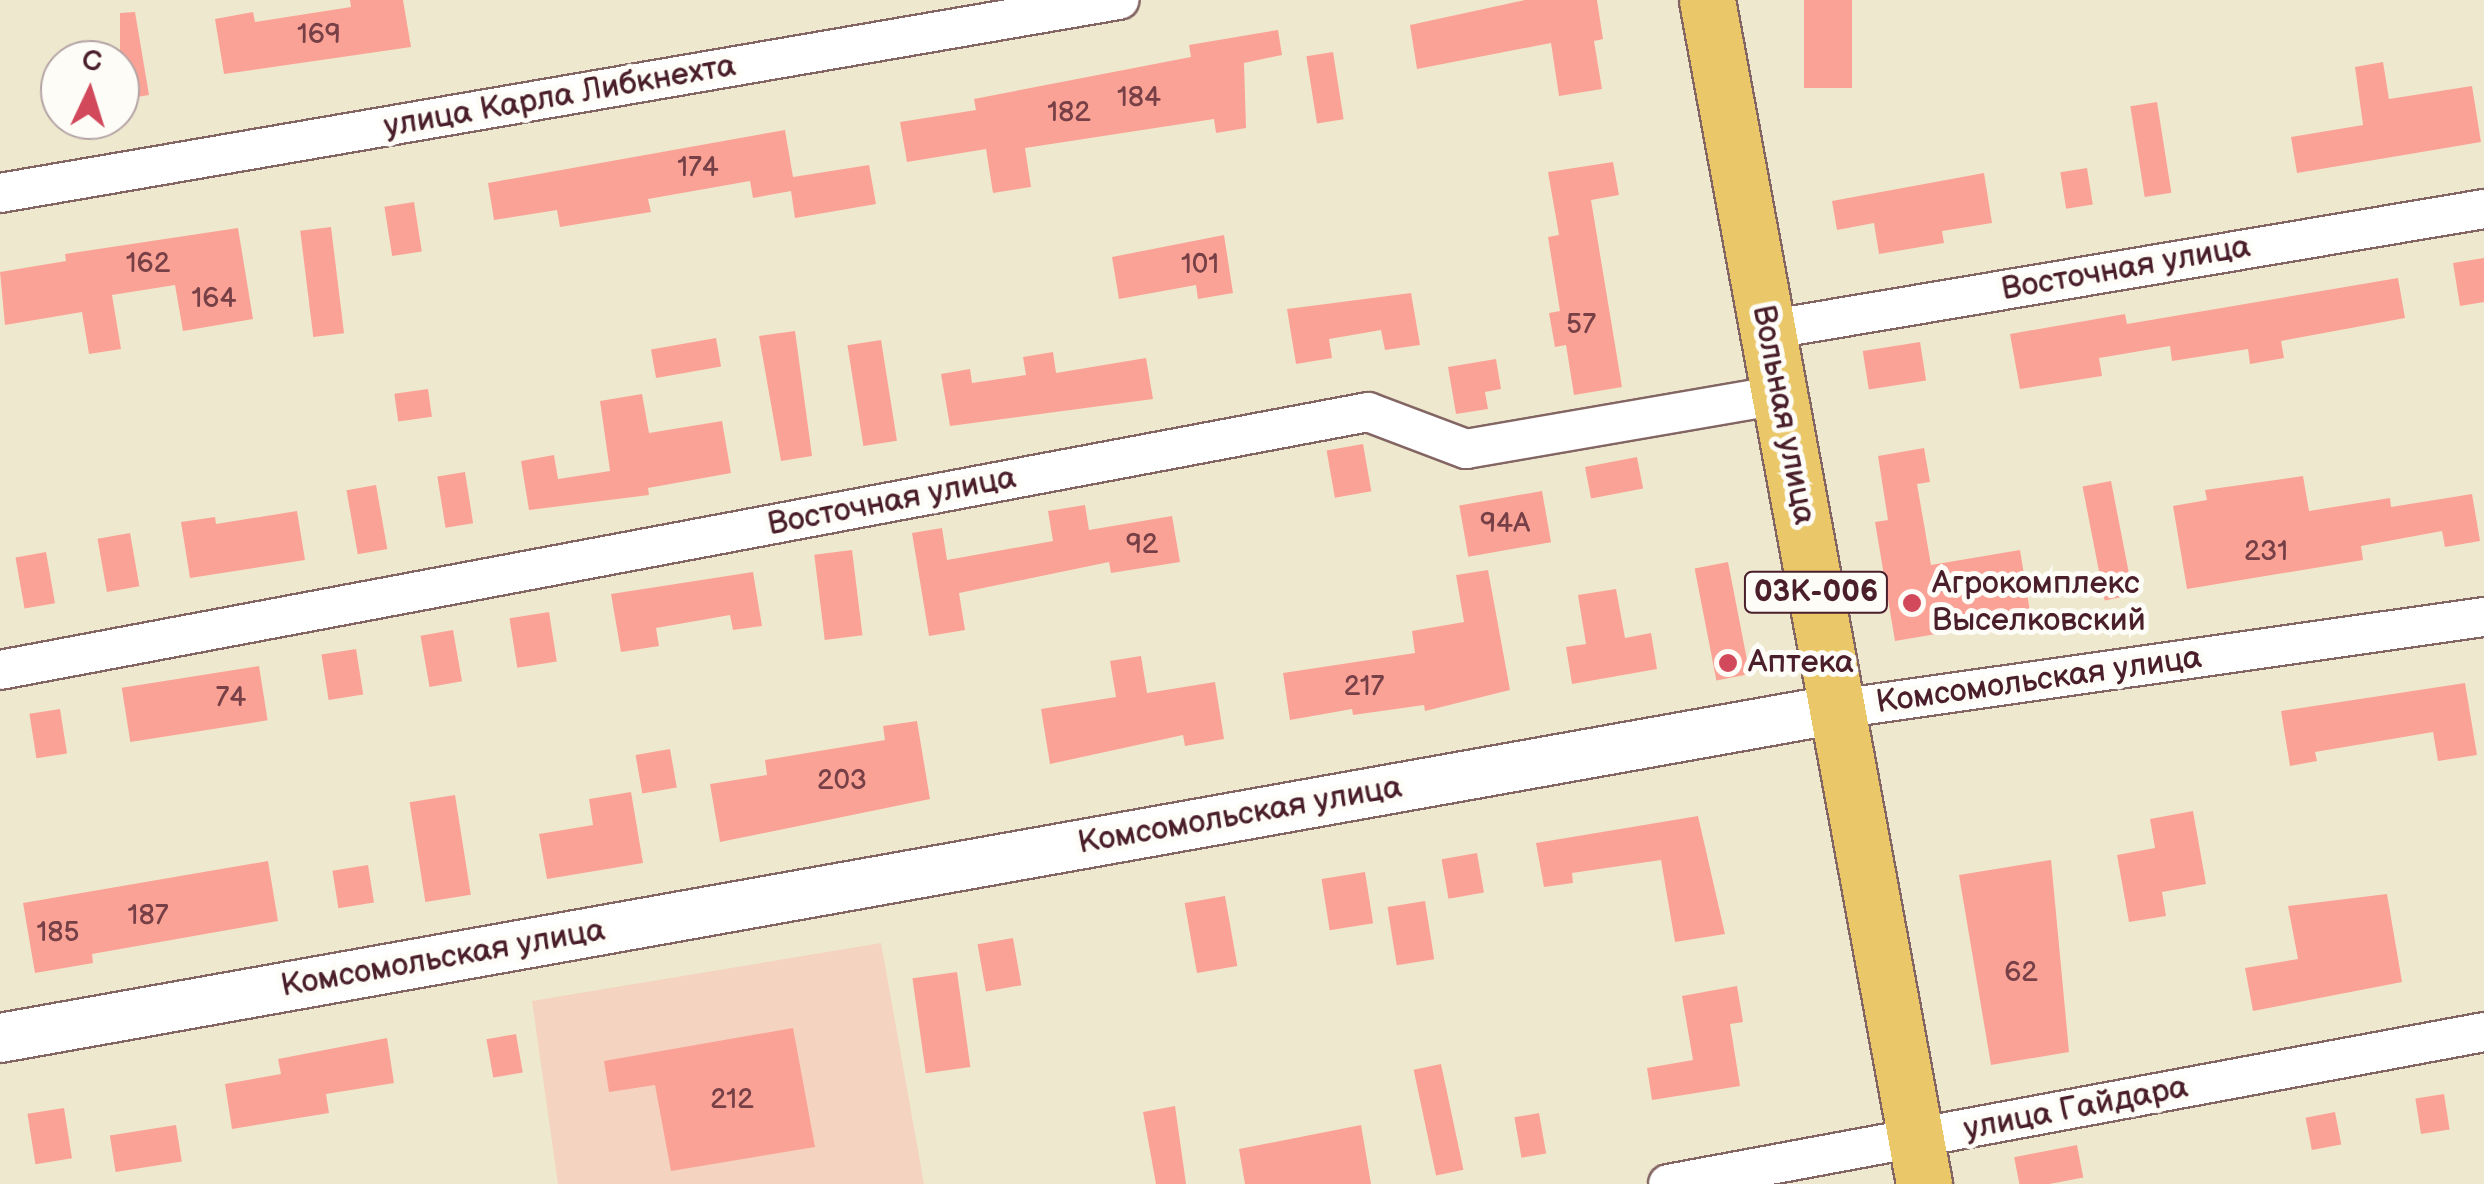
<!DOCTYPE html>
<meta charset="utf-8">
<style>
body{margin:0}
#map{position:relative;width:2484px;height:1184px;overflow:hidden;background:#eee9ce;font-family:"Balsamiq Sans",sans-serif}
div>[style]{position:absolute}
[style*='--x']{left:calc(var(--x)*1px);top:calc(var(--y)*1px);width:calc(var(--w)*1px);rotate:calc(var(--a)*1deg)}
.built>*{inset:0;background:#f4d3c0}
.building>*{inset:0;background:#fba296;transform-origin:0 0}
.roads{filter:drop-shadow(2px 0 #836664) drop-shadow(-2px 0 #836664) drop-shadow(0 2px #836664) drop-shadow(0 -2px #836664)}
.minor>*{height:38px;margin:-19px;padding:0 19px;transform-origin:19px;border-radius:19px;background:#fff}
.tertiary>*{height:48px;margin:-24px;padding:0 24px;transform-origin:24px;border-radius:24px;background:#fff}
.primary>*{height:55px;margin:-27.5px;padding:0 27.5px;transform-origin:27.5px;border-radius:27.5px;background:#eac769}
.dots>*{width:28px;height:28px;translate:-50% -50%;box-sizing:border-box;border:5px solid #fdfcf7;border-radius:50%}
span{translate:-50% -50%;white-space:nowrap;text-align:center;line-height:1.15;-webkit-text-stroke:10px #fdfcf7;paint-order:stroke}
.number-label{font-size:28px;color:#764046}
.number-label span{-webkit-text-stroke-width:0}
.shield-label span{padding:2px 8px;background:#fdfcf7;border:2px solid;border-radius:8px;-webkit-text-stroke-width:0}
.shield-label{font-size:30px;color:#4a1f2b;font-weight:700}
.street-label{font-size:32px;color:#4a1f2b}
.poi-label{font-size:32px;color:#4a1f2b}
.left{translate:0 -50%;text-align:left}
.north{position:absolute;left:40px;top:40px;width:100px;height:100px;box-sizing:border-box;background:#fdfcf7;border:2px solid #b5a4a5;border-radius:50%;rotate:4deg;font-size:28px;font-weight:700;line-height:40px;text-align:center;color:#4a1f2b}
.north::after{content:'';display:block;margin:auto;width:35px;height:45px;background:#d1495b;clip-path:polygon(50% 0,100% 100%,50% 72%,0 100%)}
</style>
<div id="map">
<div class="built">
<div style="clip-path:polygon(881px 943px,924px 1184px,558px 1184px,532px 1001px)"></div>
</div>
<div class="building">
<div style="clip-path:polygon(350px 0,403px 0,411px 47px,224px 74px,215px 19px,253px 12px,255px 22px,351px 7px)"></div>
<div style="clip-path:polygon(1525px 0,1597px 0,1603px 39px,1594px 41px,1602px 89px,1559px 96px,1551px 43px,1417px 69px,1410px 25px)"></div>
<div style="left:1804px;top:0;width:48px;height:88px"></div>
<div style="clip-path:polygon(135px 12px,149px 95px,120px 100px,120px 13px)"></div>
<div style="clip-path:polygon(1278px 30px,1282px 55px,1244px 63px,1246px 128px,1216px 133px,1214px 119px,1025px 148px,1031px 187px,993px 193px,986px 149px,907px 162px,900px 122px,976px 110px,974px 99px,1191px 57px,1189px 45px)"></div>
<div style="left:1333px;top:52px;width:68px;height:27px;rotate:81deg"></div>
<div style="clip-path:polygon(2383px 62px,2389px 99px,2472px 86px,2481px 142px,2297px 173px,2291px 137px,2363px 125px,2355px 67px)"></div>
<div style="left:2157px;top:102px;width:92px;height:27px;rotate:81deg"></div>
<div style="clip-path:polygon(785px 130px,793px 177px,869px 165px,876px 204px,795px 218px,791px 191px,753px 198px,750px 181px,648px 199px,651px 212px,560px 227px,557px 210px,494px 220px,488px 183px)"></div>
<div style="clip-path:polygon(1613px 162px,1619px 195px,1591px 200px,1622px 387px,1574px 395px,1566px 345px,1555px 347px,1549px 313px,1560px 311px,1548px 237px,1559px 235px,1548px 172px)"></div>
<div style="left:2087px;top:168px;width:37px;height:27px;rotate:81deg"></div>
<div style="clip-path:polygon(1984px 173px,1992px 223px,1942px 231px,1944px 243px,1879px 254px,1874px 223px,1837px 230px,1832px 201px)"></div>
<div style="left:414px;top:202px;width:50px;height:30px;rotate:81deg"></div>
<div style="left:331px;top:227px;width:107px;height:31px;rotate:83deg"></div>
<div style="clip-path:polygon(238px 228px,253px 319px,183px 331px,175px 285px,112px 295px,121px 349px,89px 354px,82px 312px,5px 325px,0 272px,66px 261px,65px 254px)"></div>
<div style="clip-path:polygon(1224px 235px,1233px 293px,1198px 299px,1196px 285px,1119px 299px,1112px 257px)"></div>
<div style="clip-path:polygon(2484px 258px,2484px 302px,2460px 306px,2453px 263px)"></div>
<div style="clip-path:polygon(2398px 278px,2405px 318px,2281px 341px,2284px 358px,2250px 364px,2248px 349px,2172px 361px,2170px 346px,2099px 358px,2102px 376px,2020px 389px,2010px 334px,2125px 314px,2127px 324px)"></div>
<div style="clip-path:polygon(1411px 293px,1420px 345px,1385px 350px,1381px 330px,1329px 339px,1332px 358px,1296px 364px,1287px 309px)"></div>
<div style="clip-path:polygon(795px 331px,812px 456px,781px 461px,759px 336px)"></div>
<div style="left:716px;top:338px;width:29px;height:66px;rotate:80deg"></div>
<div style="left:881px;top:340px;width:102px;height:34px;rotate:81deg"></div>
<div style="left:1920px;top:342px;width:39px;height:58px;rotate:81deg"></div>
<div style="clip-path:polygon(1053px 352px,1056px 373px,1146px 358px,1153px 399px,950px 426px,941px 374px,970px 369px,972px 383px,1026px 375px,1023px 357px)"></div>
<div style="clip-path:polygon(1496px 359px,1501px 389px,1485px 392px,1488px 409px,1456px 414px,1448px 367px)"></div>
<div style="left:428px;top:389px;width:28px;height:34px;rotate:82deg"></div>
<div style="clip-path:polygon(642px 394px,649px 433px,722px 421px,731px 473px,648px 488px,649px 495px,529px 510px,521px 461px,554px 455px,558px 479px,610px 471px,600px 401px)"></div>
<div style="left:1363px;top:444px;width:48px;height:37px;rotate:80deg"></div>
<div style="clip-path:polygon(1924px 448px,1930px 482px,1917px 484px,1931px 565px,2020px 550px,2031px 618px,1895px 641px,1875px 522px,1888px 520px,1878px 456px)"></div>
<div style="left:1637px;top:457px;width:32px;height:53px;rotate:79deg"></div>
<div style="left:465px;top:472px;width:52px;height:28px;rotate:81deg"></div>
<div style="clip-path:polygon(2303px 476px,2309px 511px,2390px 498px,2391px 507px,2472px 494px,2480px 541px,2445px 547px,2442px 531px,2361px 546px,2363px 560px,2187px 589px,2173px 506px,2207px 500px,2205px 490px)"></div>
<div style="left:2111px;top:481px;width:116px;height:29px;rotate:79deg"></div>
<div style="left:376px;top:485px;width:65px;height:30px;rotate:80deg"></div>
<div style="left:1542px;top:491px;width:52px;height:84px;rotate:80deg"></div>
<div style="clip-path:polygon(1085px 505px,1089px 530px,1172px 516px,1180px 562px,1111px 573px,1109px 562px,959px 593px,965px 630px,929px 636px,912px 533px,942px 528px,947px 560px,1053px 541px,1048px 511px)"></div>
<div style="clip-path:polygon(297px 511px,305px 560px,190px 578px,181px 522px,215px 517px,216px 524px)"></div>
<div style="left:130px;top:533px;width:54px;height:33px;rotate:80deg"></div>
<div style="left:852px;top:550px;width:86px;height:38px;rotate:83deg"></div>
<div style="left:46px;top:552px;width:52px;height:31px;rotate:80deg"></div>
<div style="left:1728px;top:562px;width:114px;height:34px;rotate:79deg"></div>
<div style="clip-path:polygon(1488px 570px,1510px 690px,1425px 711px,1424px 705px,1353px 715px,1352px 709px,1290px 720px,1283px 673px,1415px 653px,1412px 631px,1464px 622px,1456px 575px)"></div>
<div style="clip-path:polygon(753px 572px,762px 626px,733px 630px,730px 615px,656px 628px,659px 646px,621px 652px,611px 594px)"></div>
<div style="clip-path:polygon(1616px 589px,1625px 638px,1651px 633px,1657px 669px,1572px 684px,1566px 647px,1586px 644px,1578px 595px)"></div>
<div style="left:549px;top:612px;width:50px;height:40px;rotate:81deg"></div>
<div style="left:453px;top:630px;width:52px;height:33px;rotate:80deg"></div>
<div style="left:356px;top:649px;width:46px;height:35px;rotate:81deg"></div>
<div style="clip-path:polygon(1141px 656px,1147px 693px,1215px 682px,1224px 739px,1185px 746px,1183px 735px,1050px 764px,1041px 709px,1116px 697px,1110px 661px)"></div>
<div style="left:259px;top:666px;width:55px;height:139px;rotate:81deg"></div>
<div style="clip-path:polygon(2465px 683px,2477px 755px,2438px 761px,2433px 732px,2315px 752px,2317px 761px,2290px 766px,2281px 711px)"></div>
<div style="left:60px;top:709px;width:45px;height:31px;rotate:81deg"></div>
<div style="clip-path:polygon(917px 721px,930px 799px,720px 842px,710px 784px,767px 775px,765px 760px,885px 740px,883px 726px)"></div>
<div style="left:670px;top:749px;width:39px;height:35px;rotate:80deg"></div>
<div style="clip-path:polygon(631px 792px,643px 863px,547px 879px,539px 834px,593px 825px,589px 799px)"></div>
<div style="left:455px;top:795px;width:101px;height:46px;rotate:81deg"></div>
<div style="clip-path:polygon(2193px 811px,2206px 884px,2162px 892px,2166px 916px,2129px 922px,2117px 855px,2155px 848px,2150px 819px)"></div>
<div style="clip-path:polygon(1698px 816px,1725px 934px,1675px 942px,1661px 860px,1572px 873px,1573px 883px,1544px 887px,1536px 843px)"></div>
<div style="left:1477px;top:853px;width:40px;height:36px;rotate:80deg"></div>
<div style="clip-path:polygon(2051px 860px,2069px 1052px,1991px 1065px,1959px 875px)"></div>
<div style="clip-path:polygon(268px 861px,278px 921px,92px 954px,93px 963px,35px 973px,23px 903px)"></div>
<div style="left:368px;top:865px;width:38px;height:36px;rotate:81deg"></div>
<div style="left:1365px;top:872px;width:52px;height:44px;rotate:81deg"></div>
<div style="clip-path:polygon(2387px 894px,2402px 982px,2253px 1011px,2245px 968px,2298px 959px,2288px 906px)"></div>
<div style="left:1225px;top:896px;width:71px;height:41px;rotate:80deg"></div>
<div style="left:1425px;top:901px;width:59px;height:38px;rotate:81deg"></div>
<div style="left:1013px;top:938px;width:48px;height:36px;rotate:80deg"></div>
<div style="left:957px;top:972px;width:96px;height:45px;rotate:82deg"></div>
<div style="clip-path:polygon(1737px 986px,1743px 1022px,1730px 1024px,1740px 1086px,1652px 1100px,1647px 1068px,1693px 1060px,1682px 996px)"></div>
<div style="clip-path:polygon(793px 1028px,815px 1147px,671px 1171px,655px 1085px,609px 1092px,604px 1061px)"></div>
<div style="left:516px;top:1034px;width:39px;height:30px;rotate:80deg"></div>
<div style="clip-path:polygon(387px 1038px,394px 1083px,326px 1094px,329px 1113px,232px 1129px,225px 1084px,281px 1074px,278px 1059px)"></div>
<div style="left:1441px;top:1064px;width:108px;height:28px;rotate:78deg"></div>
<div style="left:2444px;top:1094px;width:36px;height:29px;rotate:81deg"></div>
<div style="clip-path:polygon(1175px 1106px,1186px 1184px,1156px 1184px,1143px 1112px)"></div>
<div style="left:64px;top:1108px;width:51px;height:37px;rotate:81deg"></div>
<div style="left:2335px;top:1112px;width:33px;height:30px;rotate:79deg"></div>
<div style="left:1539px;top:1113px;width:41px;height:25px;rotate:80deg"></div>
<div style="left:176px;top:1125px;width:37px;height:67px;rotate:81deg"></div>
<div style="clip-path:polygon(1361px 1125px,1371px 1184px,1245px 1184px,1239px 1149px)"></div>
<div style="left:2077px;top:1145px;width:33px;height:64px;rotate:79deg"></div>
</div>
<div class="roads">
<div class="minor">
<div style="--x:0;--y:193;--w:1136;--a:-9.79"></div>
<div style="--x:1767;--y:330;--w:727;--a:-9.58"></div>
<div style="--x:0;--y:670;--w:1392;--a:-10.68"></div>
<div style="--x:1368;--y:412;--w:105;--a:20.7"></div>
<div style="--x:1466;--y:449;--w:319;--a:-9.8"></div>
<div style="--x:1838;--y:709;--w:653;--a:-8.11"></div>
<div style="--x:1668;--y:1184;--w:830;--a:-10.55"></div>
</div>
<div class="tertiary">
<div style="--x:0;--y:1038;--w:1867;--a:-10.15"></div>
</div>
<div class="primary">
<div style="--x:1707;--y:0;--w:1204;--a:79.61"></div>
</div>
</div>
<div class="dots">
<div style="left:1912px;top:603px;background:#d1495b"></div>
<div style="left:1728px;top:663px;background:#d1495b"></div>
</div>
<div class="number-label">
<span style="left:319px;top:35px">169</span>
<span style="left:1139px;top:98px">184</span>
<span style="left:1069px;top:113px">182</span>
<span style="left:698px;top:168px">174</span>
<span style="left:148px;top:264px">162</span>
<span style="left:1200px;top:265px">101</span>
<span style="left:214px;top:299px">164</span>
<span style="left:1581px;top:325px">57</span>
<span style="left:1505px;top:524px">94А</span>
<span style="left:1142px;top:545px">92</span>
<span style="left:2266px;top:552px">231</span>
<span style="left:1364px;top:687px">217</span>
<span style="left:231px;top:698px">74</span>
<span style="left:842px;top:781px">203</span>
<span style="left:148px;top:916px">187</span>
<span style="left:58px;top:933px">185</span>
<span style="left:2021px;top:973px">62</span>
<span style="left:732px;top:1100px">212</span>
</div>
<div class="shield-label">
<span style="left:1816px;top:592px">03К-006</span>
</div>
<div class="street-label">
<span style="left:560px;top:97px;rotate:-10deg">улица Карла Либкнехта</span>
<span style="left:2126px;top:269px;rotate:-10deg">Восточная улица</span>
<span style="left:1783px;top:415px;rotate:79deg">Вольная улица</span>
<span style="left:892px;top:502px;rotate:-11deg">Восточная улица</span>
<span style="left:2039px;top:681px;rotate:-8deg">Комсомольская улица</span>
<span style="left:1240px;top:816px;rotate:-10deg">Комсомольская улица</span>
<span style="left:443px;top:959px;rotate:-10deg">Комсомольская улица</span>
<span style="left:2076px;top:1109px;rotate:-11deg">улица Гайдара</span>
</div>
<div class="poi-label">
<span class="left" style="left:1932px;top:603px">Агрокомплекс<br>Выселковский</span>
<span class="left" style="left:1748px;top:663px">Аптека</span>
</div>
<div class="north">С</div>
</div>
